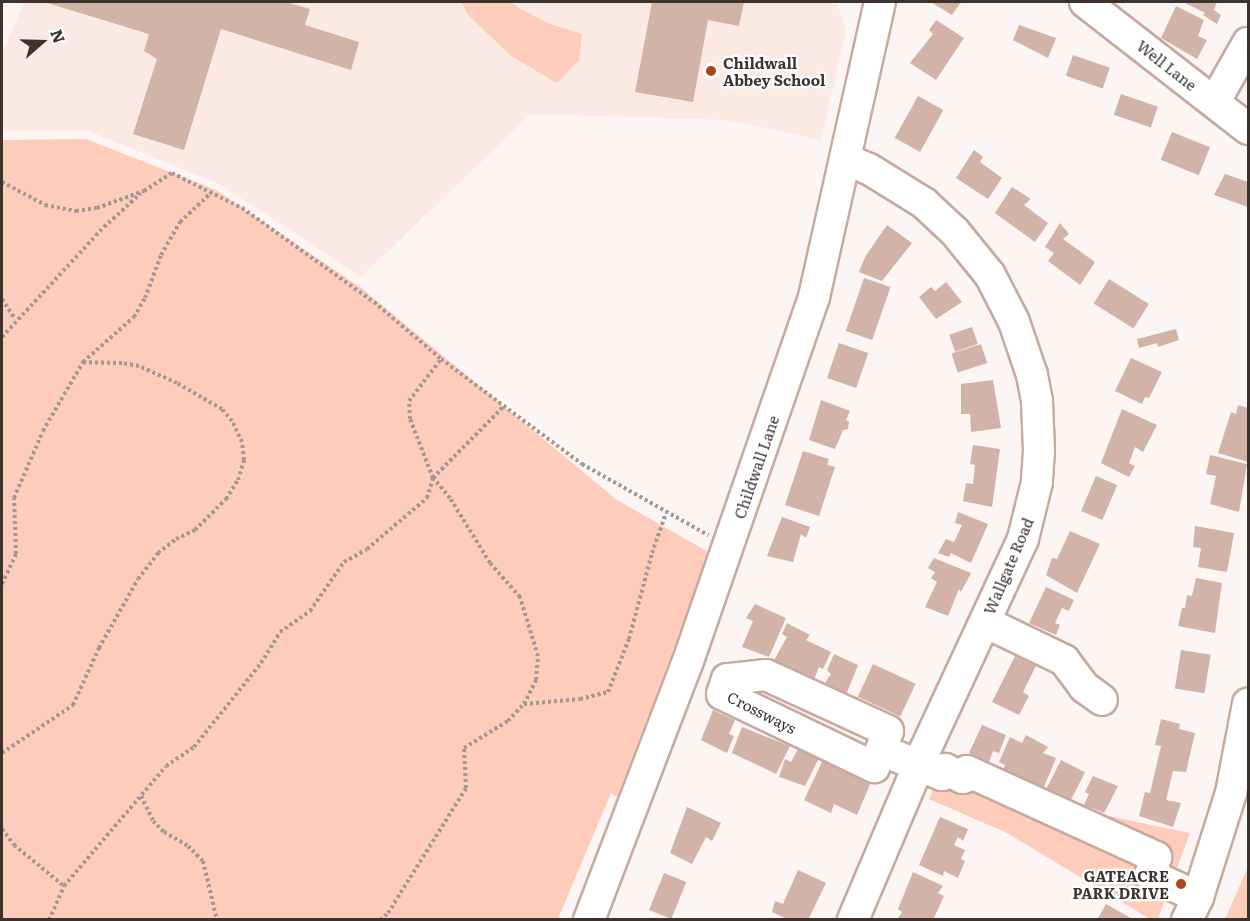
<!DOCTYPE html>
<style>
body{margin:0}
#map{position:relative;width:1250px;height:921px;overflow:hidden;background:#fcf5f3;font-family:Literata,serif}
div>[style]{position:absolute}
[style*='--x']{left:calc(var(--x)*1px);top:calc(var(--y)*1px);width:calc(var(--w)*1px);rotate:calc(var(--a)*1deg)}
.built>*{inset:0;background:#fbeae4}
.green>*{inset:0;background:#fdccbb}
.building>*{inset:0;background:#d1b3a8;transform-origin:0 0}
.path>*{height:4px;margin-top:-2px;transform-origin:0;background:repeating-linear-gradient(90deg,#a29995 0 3px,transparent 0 6px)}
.roads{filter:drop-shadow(2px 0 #c8a99e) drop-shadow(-2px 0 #c8a99e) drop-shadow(0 2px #c8a99e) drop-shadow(0 -2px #c8a99e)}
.minor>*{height:30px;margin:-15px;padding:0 15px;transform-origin:15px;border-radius:15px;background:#fff}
.dots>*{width:16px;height:16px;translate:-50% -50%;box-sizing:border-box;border:3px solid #fff;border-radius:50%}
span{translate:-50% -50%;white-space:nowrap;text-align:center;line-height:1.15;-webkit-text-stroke:4.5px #fff;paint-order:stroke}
.poi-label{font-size:15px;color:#3e322d;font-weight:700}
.left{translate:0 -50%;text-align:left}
.right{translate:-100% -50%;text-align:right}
.street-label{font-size:15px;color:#3e322d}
.frame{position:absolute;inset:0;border:3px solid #3e322d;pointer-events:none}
.north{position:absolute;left:12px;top:12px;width:60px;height:60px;-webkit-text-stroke:4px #fff;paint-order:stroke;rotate:70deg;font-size:16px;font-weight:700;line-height:24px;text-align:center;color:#3e322d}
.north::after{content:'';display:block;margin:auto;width:21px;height:27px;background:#3e322d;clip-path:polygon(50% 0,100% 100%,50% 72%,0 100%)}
</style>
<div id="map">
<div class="built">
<div style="clip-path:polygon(24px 2px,837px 2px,846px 32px,821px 140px,728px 120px,531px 114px,361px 277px,221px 185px,89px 131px,2px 131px,2px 54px)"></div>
</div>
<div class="green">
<div style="clip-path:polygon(461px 2px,511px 2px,519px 8px,550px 24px,582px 34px,579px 60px,557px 83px,511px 56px,468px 15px)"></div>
<div style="clip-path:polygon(86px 139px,216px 190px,360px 287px,617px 500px,710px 553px,617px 797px,611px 793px,558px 919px,2px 919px,2px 140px)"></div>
<div style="clip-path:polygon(948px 775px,1072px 803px,1104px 815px,1190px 833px,1158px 919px,1150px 919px,1007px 833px,929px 799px,935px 785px)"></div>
<div style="clip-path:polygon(1248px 867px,1248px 919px,1225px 919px)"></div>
</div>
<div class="building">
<div style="clip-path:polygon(44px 2px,286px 2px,310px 9px,305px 25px,359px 42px,351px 70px,221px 29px,184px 150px,133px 134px,157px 59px,144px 51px,149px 34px)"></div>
<div style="clip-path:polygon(652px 2px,744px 2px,739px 26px,708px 20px,693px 102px,635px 92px)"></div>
<div style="clip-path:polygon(931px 2px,961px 2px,952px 15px)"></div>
<div style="clip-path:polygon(1183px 2px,1217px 2px,1214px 10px,1221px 15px,1217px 24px,1203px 15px,1205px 13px)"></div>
<div style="clip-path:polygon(1176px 6px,1204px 20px,1198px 36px,1207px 40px,1197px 59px,1161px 38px)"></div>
<div style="clip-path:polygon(936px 20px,964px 38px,936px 80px,910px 63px,933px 34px,929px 30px)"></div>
<div style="clip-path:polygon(1019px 25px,1056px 38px,1048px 58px,1013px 40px)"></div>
<div style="left:1073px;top:55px;width:39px;height:22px;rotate:19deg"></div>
<div style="left:1121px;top:94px;width:39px;height:22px;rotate:19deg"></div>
<div style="left:918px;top:96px;width:29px;height:48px;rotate:29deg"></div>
<div style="left:1172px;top:132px;width:41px;height:30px;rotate:22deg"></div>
<div style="clip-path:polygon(974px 150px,983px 157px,980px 162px,1002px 178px,988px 199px,956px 178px)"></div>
<div style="clip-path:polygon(1225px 174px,1248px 182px,1248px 207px,1214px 195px)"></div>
<div style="clip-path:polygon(1012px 187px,1031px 199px,1024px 205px,1048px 223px,1035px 242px,995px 213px)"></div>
<div style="clip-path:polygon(1060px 223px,1069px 234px,1063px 239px,1095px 262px,1080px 285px,1048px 261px,1054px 253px,1045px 247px)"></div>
<div style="clip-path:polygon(887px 225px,912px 243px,882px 281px,859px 272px,865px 257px)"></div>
<div style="left:864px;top:278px;width:28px;height:56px;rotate:19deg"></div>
<div style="left:1109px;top:279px;width:47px;height:29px;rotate:32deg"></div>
<div style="clip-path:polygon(946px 282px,962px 302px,936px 319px,919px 297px,931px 287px,935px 291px)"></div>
<div style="left:972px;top:327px;width:18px;height:24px;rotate:71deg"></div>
<div style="clip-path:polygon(1176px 329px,1179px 340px,1158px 347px,1157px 343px,1139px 348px,1137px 339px)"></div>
<div style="left:839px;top:343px;width:31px;height:37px;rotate:19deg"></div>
<div style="left:981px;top:344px;width:20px;height:31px;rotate:72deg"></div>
<div style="clip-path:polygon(1131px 358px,1162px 372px,1149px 398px,1145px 397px,1142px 404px,1115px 391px)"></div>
<div style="clip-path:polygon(993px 380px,1001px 428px,971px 432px,970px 414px,961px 414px,961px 384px)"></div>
<div style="clip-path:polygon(821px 400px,850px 411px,846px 420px,849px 422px,848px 429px,843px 430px,835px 449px,809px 440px)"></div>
<div style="clip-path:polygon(1238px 405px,1248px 408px,1248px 462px,1218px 453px,1231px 412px,1236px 414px)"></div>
<div style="clip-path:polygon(1122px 409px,1157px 425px,1143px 452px,1135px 447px,1129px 463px,1135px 466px,1129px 477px,1101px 463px)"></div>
<div style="clip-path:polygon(973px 445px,1000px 449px,992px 507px,963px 501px,966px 483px,973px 484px,975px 465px,970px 464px)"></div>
<div style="clip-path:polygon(803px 451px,829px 459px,827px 465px,835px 467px,819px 516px,785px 505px)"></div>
<div style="clip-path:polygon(1210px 455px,1247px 464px,1239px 512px,1210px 504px,1216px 476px,1206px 474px)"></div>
<div style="left:1096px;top:476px;width:23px;height:38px;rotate:23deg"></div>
<div style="clip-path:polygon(958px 512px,988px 524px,971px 563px,951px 553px,949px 557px,938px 553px,946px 539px,954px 542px,962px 525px,955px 523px)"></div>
<div style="clip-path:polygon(782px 517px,810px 527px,806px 538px,801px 534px,793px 562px,767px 556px)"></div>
<div style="clip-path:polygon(1195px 526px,1234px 533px,1227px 572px,1198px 567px,1201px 548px,1193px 547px)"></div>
<div style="clip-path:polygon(1070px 531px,1100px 544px,1077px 593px,1046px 575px,1052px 558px,1057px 559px)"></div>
<div style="clip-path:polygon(934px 558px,971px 573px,961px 592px,959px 589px,948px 616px,925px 607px,937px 582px,931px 578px,935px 572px,928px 568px)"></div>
<div style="clip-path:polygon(1196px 578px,1222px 583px,1215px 633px,1178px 626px,1182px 608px,1185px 608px,1187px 595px,1192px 596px)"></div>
<div style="clip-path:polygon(1046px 587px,1074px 600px,1069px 611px,1062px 608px,1055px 623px,1060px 625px,1056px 635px,1029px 623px)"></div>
<div style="clip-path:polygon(755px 604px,786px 618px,769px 657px,742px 647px,753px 621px,746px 618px)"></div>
<div style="clip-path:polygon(787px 623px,810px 635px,806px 640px,831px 652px,823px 669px,819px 667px,813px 682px,774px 660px,787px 637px,782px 634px)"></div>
<div style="left:1181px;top:650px;width:30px;height:39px;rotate:9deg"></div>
<div style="clip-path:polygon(834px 654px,858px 665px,846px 695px,825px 683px,831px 674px,827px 670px)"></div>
<div style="clip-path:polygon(1015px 656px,1036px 666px,1023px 692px,1029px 696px,1019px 715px,992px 702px)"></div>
<div style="left:873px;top:664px;width:47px;height:36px;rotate:25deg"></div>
<div style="clip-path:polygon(713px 710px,735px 720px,729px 734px,734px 736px,727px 753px,701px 740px)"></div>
<div style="clip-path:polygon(1161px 719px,1180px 724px,1179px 729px,1195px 733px,1186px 772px,1173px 771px,1166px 800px,1181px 803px,1173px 827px,1139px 816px,1145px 792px,1150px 793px,1161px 746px,1155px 745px)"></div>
<div style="clip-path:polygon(982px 725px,1006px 735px,999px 753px,993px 751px,989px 762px,969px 753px)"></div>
<div style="clip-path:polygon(742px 727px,790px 746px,776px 774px,732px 753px)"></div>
<div style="clip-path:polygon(1026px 735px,1048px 747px,1043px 753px,1056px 758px,1044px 787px,1002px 771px,1005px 765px,999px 762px,1010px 737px,1022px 743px)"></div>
<div style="clip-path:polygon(798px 749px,819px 758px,805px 786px,779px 777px,785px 759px,791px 762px)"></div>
<div style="clip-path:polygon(823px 760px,871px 782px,857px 815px,834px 804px,831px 813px,804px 800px)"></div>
<div style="left:1061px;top:760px;width:27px;height:34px;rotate:27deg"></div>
<div style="clip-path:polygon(1093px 776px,1118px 786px,1104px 813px,1084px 805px,1089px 794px,1085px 792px)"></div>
<div style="clip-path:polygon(687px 807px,721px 823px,712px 841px,706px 837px,692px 864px,670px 853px)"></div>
<div style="clip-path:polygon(940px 817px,968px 829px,963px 841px,958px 837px,954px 845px,965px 850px,961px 859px,965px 861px,958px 878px,944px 871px,943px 876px,919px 865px)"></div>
<div style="clip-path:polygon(798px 870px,826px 883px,808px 920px,789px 920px,772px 912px,775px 901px,783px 904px)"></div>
<div style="clip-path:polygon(913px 872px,943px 886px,938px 893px,944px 896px,933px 920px,897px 920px,902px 912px,898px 909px)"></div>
<div style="left:664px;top:873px;width:24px;height:40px;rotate:22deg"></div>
<div style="clip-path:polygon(1106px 904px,1134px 920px,1097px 920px)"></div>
</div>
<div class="path">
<div style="--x:2;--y:182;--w:49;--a:28.1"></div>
<div style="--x:45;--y:205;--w:32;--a:11"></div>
<div style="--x:76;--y:211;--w:21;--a:-8"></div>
<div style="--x:97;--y:208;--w:50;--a:-19.9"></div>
<div style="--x:144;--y:191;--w:33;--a:-33"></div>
<div style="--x:172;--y:173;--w:78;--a:26.6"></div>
<div style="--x:242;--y:208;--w:162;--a:35.5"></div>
<div style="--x:374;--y:302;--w:88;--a:40.4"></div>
<div style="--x:441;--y:359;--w:176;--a:36.7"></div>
<div style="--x:582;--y:464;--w:145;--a:29.4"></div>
<div style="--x:2;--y:299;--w:24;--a:57"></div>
<div style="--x:2;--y:337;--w:150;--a:-47.2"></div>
<div style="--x:104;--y:227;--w:50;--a:-42.6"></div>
<div style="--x:2;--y:584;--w:33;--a:-65"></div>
<div style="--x:16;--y:554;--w:56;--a:-92"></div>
<div style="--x:14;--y:498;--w:73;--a:-66.6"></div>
<div style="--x:43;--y:431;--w:80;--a:-59.9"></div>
<div style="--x:83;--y:362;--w:68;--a:-41.4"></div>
<div style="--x:134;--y:317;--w:22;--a:-60"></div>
<div style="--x:145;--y:298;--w:46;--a:-69.6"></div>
<div style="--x:161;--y:255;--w:38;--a:-60"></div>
<div style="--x:180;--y:222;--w:42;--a:-43.1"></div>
<div style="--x:524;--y:704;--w:56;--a:-5.1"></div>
<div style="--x:580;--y:699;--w:29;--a:-14"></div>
<div style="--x:608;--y:692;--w:57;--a:-68.4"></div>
<div style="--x:629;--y:639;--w:89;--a:-75"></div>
<div style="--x:652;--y:553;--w:42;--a:-70.7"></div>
<div style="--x:2;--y:753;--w:86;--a:-34.1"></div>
<div style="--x:73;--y:705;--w:63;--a:-65.5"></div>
<div style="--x:99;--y:648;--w:79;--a:-60.5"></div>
<div style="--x:138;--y:579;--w:33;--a:-52"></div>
<div style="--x:158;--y:553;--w:23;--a:-38"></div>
<div style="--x:176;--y:539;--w:21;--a:-25"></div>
<div style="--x:195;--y:530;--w:44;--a:-45"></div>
<div style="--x:226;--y:499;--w:22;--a:-58"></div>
<div style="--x:238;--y:480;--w:21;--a:-73"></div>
<div style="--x:244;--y:460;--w:18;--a:-96"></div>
<div style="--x:242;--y:442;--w:23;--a:-115"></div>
<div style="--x:232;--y:421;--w:16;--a:-130"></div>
<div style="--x:222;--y:409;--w:52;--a:-150"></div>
<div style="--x:177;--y:383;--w:42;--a:-155.9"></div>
<div style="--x:139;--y:366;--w:17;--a:-170"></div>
<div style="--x:122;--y:363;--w:39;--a:-179"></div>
<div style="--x:141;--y:796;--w:28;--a:64"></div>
<div style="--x:153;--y:821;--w:16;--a:45"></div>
<div style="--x:164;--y:832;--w:28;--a:30"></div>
<div style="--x:188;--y:846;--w:21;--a:45"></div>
<div style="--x:203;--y:861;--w:61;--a:76.7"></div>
<div style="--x:2;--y:829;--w:20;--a:53"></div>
<div style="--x:14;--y:845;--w:65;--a:39.4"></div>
<div style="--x:49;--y:920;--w:37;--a:-66"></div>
<div style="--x:64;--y:886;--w:157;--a:-49.6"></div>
<div style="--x:166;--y:766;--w:34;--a:-34"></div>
<div style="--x:194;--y:747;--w:107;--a:-51.4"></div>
<div style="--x:261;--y:663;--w:36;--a:-58"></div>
<div style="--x:280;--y:632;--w:37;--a:-35"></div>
<div style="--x:310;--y:611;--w:60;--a:-55.2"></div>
<div style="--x:344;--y:562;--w:26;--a:-29"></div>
<div style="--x:367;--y:549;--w:79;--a:-40.4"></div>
<div style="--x:427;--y:498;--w:21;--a:-73"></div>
<div style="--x:433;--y:478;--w:101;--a:-45.4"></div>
<div style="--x:380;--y:920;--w:11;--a:-41"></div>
<div style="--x:388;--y:913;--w:147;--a:-58"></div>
<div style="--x:466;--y:788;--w:40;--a:-92.9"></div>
<div style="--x:464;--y:748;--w:52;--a:-31.5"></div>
<div style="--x:508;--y:721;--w:23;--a:-47"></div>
<div style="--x:524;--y:704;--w:27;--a:-63"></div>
<div style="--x:536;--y:680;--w:24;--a:-85"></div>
<div style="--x:538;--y:656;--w:62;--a:-107"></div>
<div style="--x:520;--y:597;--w:45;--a:-131.4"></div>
<div style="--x:490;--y:563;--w:76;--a:-121.6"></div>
<div style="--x:450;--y:498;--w:26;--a:-130"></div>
<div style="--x:433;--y:478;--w:63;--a:-111.3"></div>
<div style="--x:410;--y:419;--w:18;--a:-93"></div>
<div style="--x:409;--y:401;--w:53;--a:-52.7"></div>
</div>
<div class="roads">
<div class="minor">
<div style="--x:1085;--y:2;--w:207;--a:37.9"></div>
<div style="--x:1215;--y:101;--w:67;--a:-60.4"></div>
<div style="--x:845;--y:159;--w:26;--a:23"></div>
<div style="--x:869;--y:169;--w:65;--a:31.7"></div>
<div style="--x:924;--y:203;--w:42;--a:43.1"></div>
<div style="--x:955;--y:232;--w:55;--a:50.9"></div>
<div style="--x:990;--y:275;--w:53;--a:62.9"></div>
<div style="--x:1014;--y:322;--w:56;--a:71.2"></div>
<div style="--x:1032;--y:375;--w:26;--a:79"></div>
<div style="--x:1037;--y:401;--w:50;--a:87.7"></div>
<div style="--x:1039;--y:451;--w:31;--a:94"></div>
<div style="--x:1037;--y:482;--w:59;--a:103.8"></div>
<div style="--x:1023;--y:539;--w:233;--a:114.9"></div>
<div style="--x:925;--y:750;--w:185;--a:113"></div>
<div style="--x:985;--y:622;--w:88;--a:25.7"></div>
<div style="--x:1064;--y:660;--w:34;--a:53"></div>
<div style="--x:1084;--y:687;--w:22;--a:36"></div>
<div style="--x:881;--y:750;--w:20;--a:-70"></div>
<div style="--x:888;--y:731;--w:134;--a:-155.3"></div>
<div style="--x:766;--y:675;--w:39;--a:174"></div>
<div style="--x:727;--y:679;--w:16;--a:108"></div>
<div style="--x:722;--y:694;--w:169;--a:25.7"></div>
<div style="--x:874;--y:767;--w:18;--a:-68"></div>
<div style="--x:881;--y:750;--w:66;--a:22.3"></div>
<div style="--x:942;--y:775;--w:7;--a:-63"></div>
<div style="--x:945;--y:769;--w:20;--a:27"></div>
<div style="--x:963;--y:778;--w:8;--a:-60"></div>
<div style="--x:967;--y:771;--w:208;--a:24.5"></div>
<div style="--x:1156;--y:857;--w:19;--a:108"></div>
<div style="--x:1150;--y:875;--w:53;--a:24.6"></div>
<div style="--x:589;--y:920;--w:274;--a:-69.1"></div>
<div style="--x:687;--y:664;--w:388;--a:-70.9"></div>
<div style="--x:814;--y:297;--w:302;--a:-77.4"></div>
<div style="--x:1187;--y:920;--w:25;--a:-64"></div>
<div style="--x:1198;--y:897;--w:109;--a:-72.4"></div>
<div style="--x:1231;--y:793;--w:91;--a:-79.2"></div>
</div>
</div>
<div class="dots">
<div style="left:711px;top:71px;background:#ab451b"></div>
<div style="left:1181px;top:884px;background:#ab451b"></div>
</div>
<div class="poi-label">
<span class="left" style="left:723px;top:71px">Childwall<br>Abbey School</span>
<span class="right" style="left:1169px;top:884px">GATEACRE<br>PARK DRIVE</span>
</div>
<div class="street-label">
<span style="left:1167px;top:65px;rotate:38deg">Well Lane</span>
<span style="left:756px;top:467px;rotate:-71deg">Childwall Lane</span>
<span style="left:1008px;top:566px;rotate:-67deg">Wallgate Road</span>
<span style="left:762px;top:712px;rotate:27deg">Crossways</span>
</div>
<div class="frame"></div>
<div class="north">N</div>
</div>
